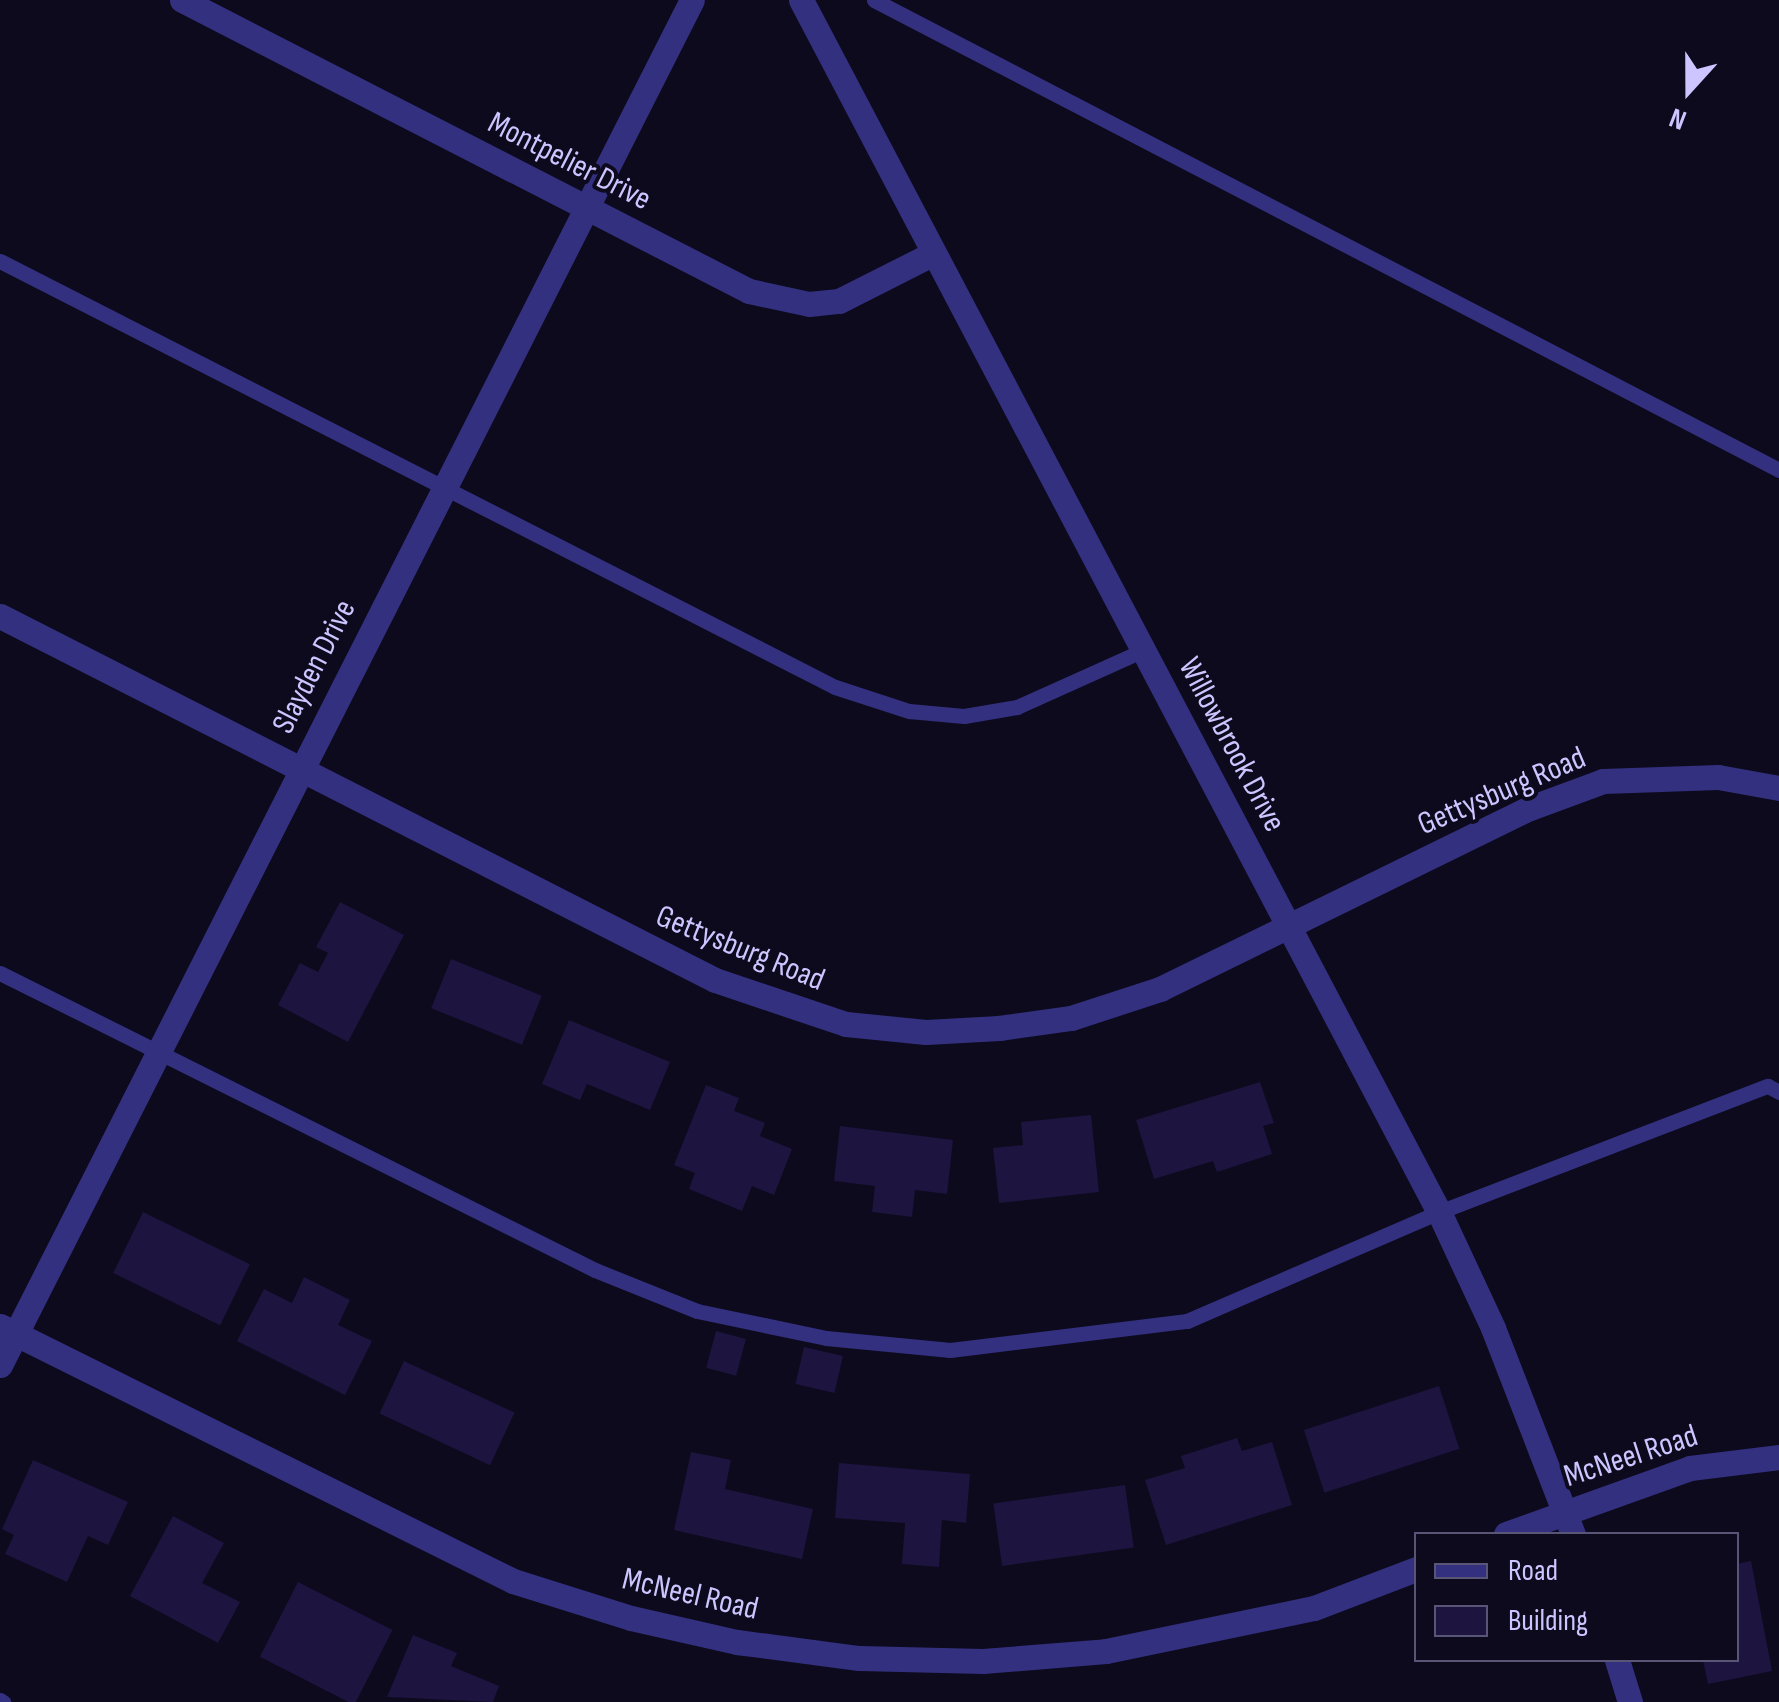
<!DOCTYPE html>
<style>
body{margin:0}
#map{position:relative;width:1779px;height:1702px;overflow:hidden;background:#0d0a1d;font-family:"Sofia Sans Condensed",sans-serif}
div>[style]{position:absolute}
[style*='--x']{left:calc(var(--x)*1px);top:calc(var(--y)*1px);width:calc(var(--w)*1px);rotate:calc(var(--a)*1deg)}
.building>*{inset:0;background:#1d143f;transform-origin:0 0}
.lane>*{height:15px;margin:-7.5px;padding:0 7.5px;transform-origin:7.5px;border-radius:7.5px;background:#333080}
.street>*{height:25px;margin:-12.5px;padding:0 12.5px;transform-origin:12.5px;border-radius:12.5px;background:#333080}
span{translate:-50% -50%;white-space:nowrap;text-align:center;line-height:1.15;-webkit-text-stroke:8px #0d0a1d;paint-order:stroke}
.street-label{font-size:32px;color:#ccc5ff}
.legend{position:absolute;left:1414px;top:1532px;width:325px;height:130px;box-sizing:border-box;background:#0d0a1d;border:2px solid #595577;margin:0;padding:12px 18px;list-style:none;font-size:30px;color:#ccc5ff}
.legend li{display:flex;align-items:center;gap:20px;height:50px}
.legend b{width:50px;border:2px solid #595577}
.north{position:absolute;left:1639px;top:40px;width:100px;height:100px;-webkit-text-stroke:8px #0d0a1d;paint-order:stroke;rotate:201deg;font-size:28px;font-weight:700;line-height:40px;text-align:center;color:#ccc5ff}
.north::after{content:'';display:block;margin:auto;width:35px;height:45px;background:#ccc5ff;clip-path:polygon(50% 0,100% 100%,50% 72%,0 100%)}
</style>
<div id="map">
<div class="building">
<div style="clip-path:polygon(340px 902px,404px 935px,348px 1042px,278px 1005px,300px 963px,318px 972px,328px 953px,316px 947px)"></div>
<div style="left:451px;top:959px;width:98px;height:53px;rotate:22deg"></div>
<div style="clip-path:polygon(569px 1020px,670px 1062px,650px 1110px,587px 1084px,580px 1100px,542px 1084px)"></div>
<div style="clip-path:polygon(1260px 1082px,1274px 1123px,1263px 1126px,1272px 1154px,1217px 1172px,1213px 1161px,1154px 1179px,1136px 1120px)"></div>
<div style="clip-path:polygon(706px 1085px,739px 1098px,734px 1111px,765px 1123px,760px 1136px,792px 1149px,774px 1195px,752px 1186px,742px 1211px,689px 1189px,695px 1173px,674px 1165px)"></div>
<div style="clip-path:polygon(1091px 1115px,1099px 1192px,999px 1203px,993px 1148px,1023px 1145px,1021px 1122px)"></div>
<div style="clip-path:polygon(840px 1126px,953px 1140px,947px 1194px,915px 1190px,912px 1217px,872px 1212px,875px 1186px,834px 1181px)"></div>
<div style="left:143px;top:1212px;width:119px;height:68px;rotate:26deg"></div>
<div style="clip-path:polygon(304px 1277px,350px 1300px,338px 1325px,372px 1341px,345px 1395px,237px 1341px,264px 1289px,292px 1303px)"></div>
<div style="left:716px;top:1331px;width:31px;height:38px;rotate:15deg"></div>
<div style="left:804px;top:1347px;width:40px;height:38px;rotate:13deg"></div>
<div style="left:404px;top:1361px;width:122px;height:58px;rotate:25deg"></div>
<div style="left:1439px;top:1386px;width:66px;height:142px;rotate:72deg"></div>
<div style="clip-path:polygon(1237px 1438px,1242px 1451px,1272px 1442px,1292px 1505px,1166px 1545px,1145px 1480px,1185px 1468px,1181px 1456px)"></div>
<div style="clip-path:polygon(691px 1452px,731px 1460px,725px 1489px,813px 1509px,802px 1559px,674px 1530px)"></div>
<div style="clip-path:polygon(33px 1460px,128px 1502px,108px 1545px,88px 1536px,67px 1582px,5px 1554px,14px 1535px,2px 1529px)"></div>
<div style="clip-path:polygon(839px 1463px,970px 1474px,966px 1523px,942px 1520px,939px 1567px,902px 1564px,905px 1523px,835px 1518px)"></div>
<div style="left:1125px;top:1485px;width:63px;height:133px;rotate:82deg"></div>
<div style="clip-path:polygon(173px 1516px,224px 1543px,202px 1583px,240px 1602px,218px 1643px,130px 1596px)"></div>
<div style="clip-path:polygon(1751px 1561px,1772px 1671px,1708px 1684px,1703px 1660px,1736px 1660px,1736px 1564px)"></div>
<div style="left:298px;top:1582px;width:106px;height:84px;rotate:27deg"></div>
<div style="clip-path:polygon(413px 1635px,457px 1653px,451px 1666px,499px 1686px,493px 1702px,387px 1697px)"></div>
</div>
<div class="lane">
<div style="--x:874;--y:0;--w:1020;--a:27.44"></div>
<div style="--x:0;--y:261;--w:937;--a:27.03"></div>
<div style="--x:835;--y:687;--w:78;--a:18"></div>
<div style="--x:909;--y:711;--w:55;--a:5.2"></div>
<div style="--x:964;--y:716;--w:54;--a:-9.6"></div>
<div style="--x:1017;--y:707;--w:139;--a:-24.2"></div>
<div style="--x:0;--y:973;--w:665;--a:26.53"></div>
<div style="--x:595;--y:1270;--w:110;--a:21.9"></div>
<div style="--x:697;--y:1311;--w:132;--a:11.8"></div>
<div style="--x:826;--y:1338;--w:125;--a:5.5"></div>
<div style="--x:950;--y:1350;--w:239;--a:-7"></div>
<div style="--x:1187;--y:1321;--w:275;--a:-23.4"></div>
<div style="--x:1439;--y:1212;--w:352;--a:-21"></div>
<div style="--x:1768;--y:1086;--w:13;--a:29"></div>
<div style="--x:0;--y:1700;--w:4;--a:34"></div>
</div>
<div class="street">
<div style="--x:182;--y:0;--w:637;--a:27.17"></div>
<div style="--x:749;--y:291;--w:61;--a:12.2"></div>
<div style="--x:809;--y:304;--w:30;--a:-6"></div>
<div style="--x:839;--y:301;--w:106;--a:-26.8"></div>
<div style="--x:801;--y:0;--w:1370;--a:62.24"></div>
<div style="--x:1439;--y:1212;--w:128;--a:65"></div>
<div style="--x:1493;--y:1328;--w:221;--a:68.8"></div>
<div style="--x:0;--y:616;--w:802;--a:26.98"></div>
<div style="--x:715;--y:980;--w:138;--a:18.6"></div>
<div style="--x:846;--y:1024;--w:80;--a:5.7"></div>
<div style="--x:926;--y:1032;--w:73;--a:-3.1"></div>
<div style="--x:999;--y:1028;--w:73;--a:-7.9"></div>
<div style="--x:1071;--y:1018;--w:94;--a:-18"></div>
<div style="--x:1160;--y:989;--w:412;--a:-26.1"></div>
<div style="--x:1530;--y:808;--w:78;--a:-20.3"></div>
<div style="--x:1603;--y:781;--w:115;--a:-2"></div>
<div style="--x:1718;--y:777;--w:62;--a:10.2"></div>
<div style="--x:0;--y:1326;--w:573;--a:26.43"></div>
<div style="--x:513;--y:1581;--w:124;--a:17.4"></div>
<div style="--x:631;--y:1618;--w:109;--a:12.8"></div>
<div style="--x:737;--y:1642;--w:123;--a:7.5"></div>
<div style="--x:859;--y:1658;--w:124;--a:1.4"></div>
<div style="--x:983;--y:1661;--w:123;--a:-4.6"></div>
<div style="--x:1106;--y:1651;--w:212;--a:-11.7"></div>
<div style="--x:1314;--y:1608;--w:109;--a:-20.9"></div>
<div style="--x:0;--y:1365;--w:1530;--a:-63.12"></div>
<div style="--x:1506;--y:1534;--w:195;--a:-19.7"></div>
<div style="--x:1690;--y:1468;--w:90;--a:-7"></div>
<div style="--x:1617;--y:1660;--w:44;--a:72.8"></div>
</div>
<div class="street-label">
<span style="left:569px;top:162px;rotate:27deg">Montpelier Drive</span>
<span style="left:315px;top:667px;rotate:-63deg">Slayden Drive</span>
<span style="left:1231px;top:745px;rotate:62deg">Willowbrook Drive</span>
<span style="left:1502px;top:792px;rotate:-23deg">Gettysburg Road</span>
<span style="left:740px;top:949px;rotate:22deg">Gettysburg Road</span>
<span style="left:1631px;top:1457px;rotate:-18deg">McNeel Road</span>
<span style="left:690px;top:1595px;rotate:13deg">McNeel Road</span>
</div>
<ul class="legend">
<li><b style="height:12px;background:#333080"></b>Road</li>
<li><b style="height:28px;background:#1d143f"></b>Building</li>
</ul>
<div class="north">N</div>
</div>
